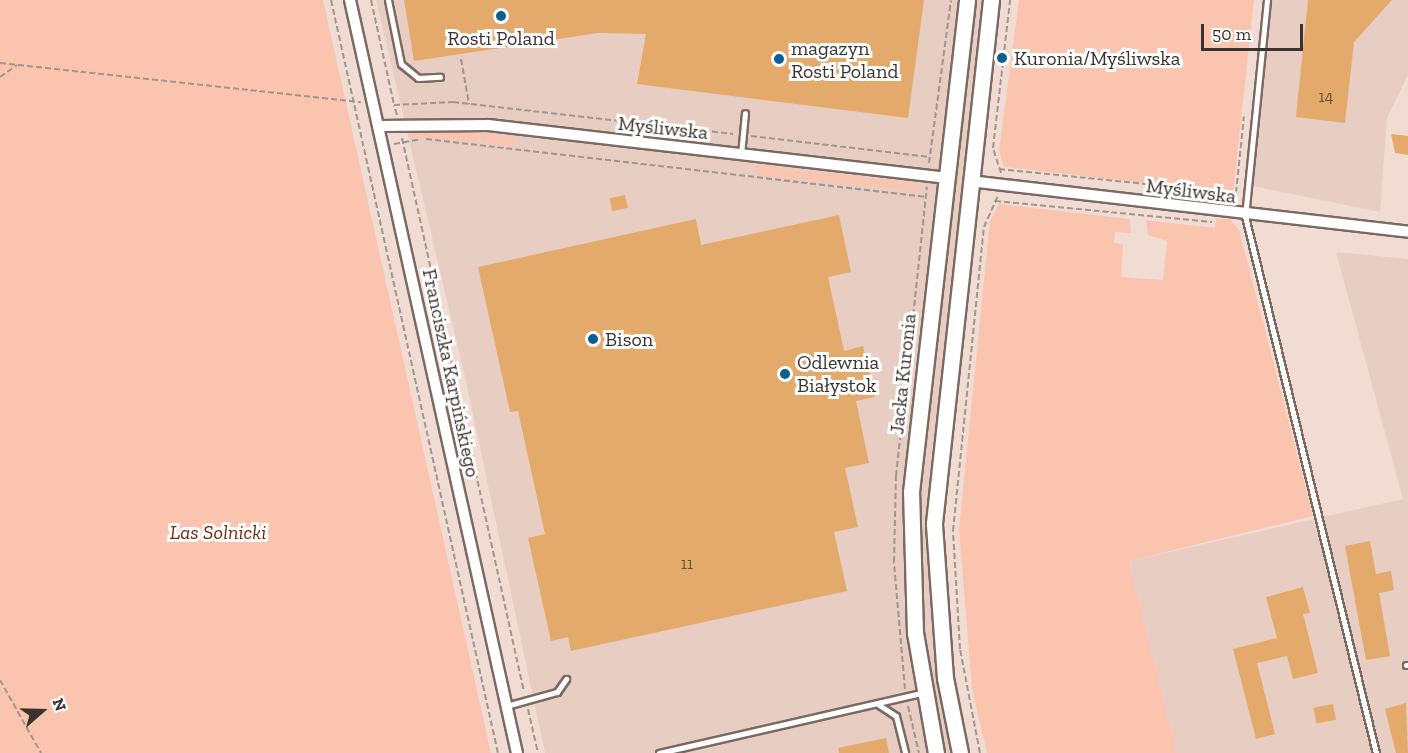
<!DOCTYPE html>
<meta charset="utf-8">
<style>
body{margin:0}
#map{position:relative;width:1408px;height:753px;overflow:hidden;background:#f1dcd4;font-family:"Zilla Slab",serif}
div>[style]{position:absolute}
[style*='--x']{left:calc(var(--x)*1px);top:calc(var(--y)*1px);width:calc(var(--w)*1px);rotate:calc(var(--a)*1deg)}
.built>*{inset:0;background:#e8cdc2}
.green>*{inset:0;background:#fbc4af;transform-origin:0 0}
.building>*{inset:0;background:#e4aa6b;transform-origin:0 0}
.path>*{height:2px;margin-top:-1px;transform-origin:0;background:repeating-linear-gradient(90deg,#a3948e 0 6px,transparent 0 9px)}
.roads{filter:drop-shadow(2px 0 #7b6962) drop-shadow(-2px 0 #7b6962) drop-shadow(0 2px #7b6962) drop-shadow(0 -2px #7b6962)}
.service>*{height:5px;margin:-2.5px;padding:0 2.5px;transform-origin:2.5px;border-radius:2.5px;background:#fff}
.minor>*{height:10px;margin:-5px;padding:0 5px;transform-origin:5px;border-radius:5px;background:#fff}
.secondary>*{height:15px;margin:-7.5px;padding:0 7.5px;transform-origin:7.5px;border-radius:7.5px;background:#fff}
.dots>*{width:16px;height:16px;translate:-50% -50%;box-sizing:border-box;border:3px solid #fff;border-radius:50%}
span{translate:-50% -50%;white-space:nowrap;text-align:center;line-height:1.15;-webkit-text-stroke:6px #fff;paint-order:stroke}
.number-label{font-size:16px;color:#65513f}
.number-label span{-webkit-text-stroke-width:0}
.poi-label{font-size:20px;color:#3b3330}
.left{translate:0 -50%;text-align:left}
.street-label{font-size:20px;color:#3b3330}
.park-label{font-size:20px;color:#702a07;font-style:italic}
.north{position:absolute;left:12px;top:681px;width:60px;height:60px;-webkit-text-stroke:4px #fff;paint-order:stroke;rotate:70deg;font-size:16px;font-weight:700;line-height:24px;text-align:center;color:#3b3330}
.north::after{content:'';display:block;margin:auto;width:21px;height:27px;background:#3b3330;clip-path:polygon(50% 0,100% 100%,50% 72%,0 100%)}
.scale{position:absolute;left:1201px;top:24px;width:102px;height:27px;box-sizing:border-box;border:3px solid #3b3330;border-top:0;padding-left:8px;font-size:18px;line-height:21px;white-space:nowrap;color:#3b3330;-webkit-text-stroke:4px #fff;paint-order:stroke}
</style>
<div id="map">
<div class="built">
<div style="clip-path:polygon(376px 0,989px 0,934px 484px,957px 753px,545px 753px,465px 377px)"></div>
<div style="clip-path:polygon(1272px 0,1408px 0,1408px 75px,1387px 118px,1380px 212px,1252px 186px)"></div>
<div style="clip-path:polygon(1336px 252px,1408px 259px,1408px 753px,1177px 753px,1129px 561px,1403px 499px)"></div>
</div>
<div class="green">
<div style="clip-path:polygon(0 0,323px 0,491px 753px,0 753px)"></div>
<div style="clip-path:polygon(1019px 0,1254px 0,1233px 193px,1004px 167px,999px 151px)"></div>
<div style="clip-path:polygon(406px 132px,425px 131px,480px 134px,478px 141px,409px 137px)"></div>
<div style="left:483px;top:134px;width:32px;height:8px;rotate:7deg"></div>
<div style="left:756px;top:165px;width:45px;height:9px;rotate:8deg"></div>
<div style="clip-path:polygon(804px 171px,921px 185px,921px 191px,803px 179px)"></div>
<div style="clip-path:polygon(999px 204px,1130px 219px,1131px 233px,1115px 232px,1114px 243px,1123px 244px,1121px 277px,1163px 280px,1167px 241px,1148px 235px,1146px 220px,1215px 228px,1216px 219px,1230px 219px,1239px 230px,1313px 516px,1129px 561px,1177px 753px,987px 753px,972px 689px,959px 529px,990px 221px)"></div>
</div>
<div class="building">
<div style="clip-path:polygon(404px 0,924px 0,908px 118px,637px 84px,646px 34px,598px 33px,414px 61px)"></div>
<div style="clip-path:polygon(1308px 0,1392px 0,1354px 42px,1345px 123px,1296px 117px)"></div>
<div style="clip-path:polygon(1391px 134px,1408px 136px,1408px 155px,1395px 153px)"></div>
<div style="left:625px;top:195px;width:13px;height:16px;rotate:77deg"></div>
<div style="clip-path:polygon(839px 215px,851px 272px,828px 277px,844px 351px,863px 346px,875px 397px,856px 401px,869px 463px,845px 468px,858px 527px,834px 532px,847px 591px,571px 651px,568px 637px,551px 641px,528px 538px,545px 534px,518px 411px,510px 412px,478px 267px,696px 219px,701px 245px)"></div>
<div style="clip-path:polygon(1370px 541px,1376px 574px,1391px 571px,1394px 590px,1379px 593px,1390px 656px,1366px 660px,1345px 546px)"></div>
<div style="clip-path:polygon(1303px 587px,1310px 613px,1303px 614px,1318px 673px,1293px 679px,1287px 656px,1257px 663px,1275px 734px,1256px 739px,1233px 649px,1277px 638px,1266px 597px)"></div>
<div style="clip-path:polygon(1406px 703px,1408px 753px,1396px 753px,1385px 709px)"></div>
<div style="left:1333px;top:704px;width:16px;height:20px;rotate:79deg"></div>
<div style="clip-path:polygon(886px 738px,889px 753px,839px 753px,838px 748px)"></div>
</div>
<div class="path">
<div style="--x:331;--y:0;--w:771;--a:77.5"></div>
<div style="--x:371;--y:0;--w:107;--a:77.6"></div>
<div style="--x:461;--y:59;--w:46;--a:79.9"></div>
<div style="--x:0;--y:63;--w:363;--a:6.2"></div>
<div style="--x:0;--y:77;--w:21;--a:-35"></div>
<div style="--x:397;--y:115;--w:10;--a:-107"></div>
<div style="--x:394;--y:105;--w:59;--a:-2.9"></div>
<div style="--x:453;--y:102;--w:282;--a:6.5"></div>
<div style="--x:751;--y:136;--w:180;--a:6.7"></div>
<div style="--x:402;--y:138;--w:567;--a:77.58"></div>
<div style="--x:426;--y:139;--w:504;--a:6.6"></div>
<div style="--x:394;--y:144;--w:27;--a:-10"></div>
<div style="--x:929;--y:163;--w:164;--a:-82.3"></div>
<div style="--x:999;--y:169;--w:239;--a:5.8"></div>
<div style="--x:1001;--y:173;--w:26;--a:-108"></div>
<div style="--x:993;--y:148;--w:149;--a:-83.4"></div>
<div style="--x:1236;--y:193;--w:77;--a:-84.1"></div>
<div style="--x:995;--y:201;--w:218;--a:5.5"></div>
<div style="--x:0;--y:680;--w:84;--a:60.7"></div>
<div style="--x:905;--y:689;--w:127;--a:-95"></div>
<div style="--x:894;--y:562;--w:86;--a:-88.7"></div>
<div style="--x:896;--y:476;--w:291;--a:-83.9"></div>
<div style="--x:908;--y:706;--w:48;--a:76.8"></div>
<div style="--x:528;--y:709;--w:45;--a:77.2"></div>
<div style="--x:980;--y:753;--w:106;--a:-100.9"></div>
<div style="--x:960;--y:649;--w:118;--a:-93.4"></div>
<div style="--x:953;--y:531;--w:306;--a:-84.2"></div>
<div style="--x:984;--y:227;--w:34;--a:-66"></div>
</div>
<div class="roads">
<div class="service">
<div style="--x:388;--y:0;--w:65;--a:78.5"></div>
<div style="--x:401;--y:64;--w:22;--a:39"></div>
<div style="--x:418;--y:78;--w:22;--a:-3"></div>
<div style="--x:1267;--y:0;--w:217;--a:95.8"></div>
<div style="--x:1245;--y:216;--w:553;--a:76.29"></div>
<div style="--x:741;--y:155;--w:42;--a:-84.6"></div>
<div style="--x:1406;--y:665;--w:2;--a:0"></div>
<div style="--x:879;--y:705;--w:20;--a:33"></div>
<div style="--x:896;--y:716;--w:38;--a:76"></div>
<div style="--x:506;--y:706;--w:53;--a:-15.4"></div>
<div style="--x:557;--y:692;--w:16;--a:-55"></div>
<div style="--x:659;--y:753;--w:270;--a:-12.9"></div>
</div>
<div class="minor">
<div style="--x:350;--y:0;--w:771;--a:77.5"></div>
<div style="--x:378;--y:126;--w:111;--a:-0.5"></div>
<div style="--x:489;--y:125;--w:459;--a:6.6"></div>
<div style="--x:970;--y:181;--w:441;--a:6.6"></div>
</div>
<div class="secondary">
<div style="--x:936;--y:753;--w:122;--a:-99.9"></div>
<div style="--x:915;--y:633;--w:141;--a:-91.6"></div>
<div style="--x:911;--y:492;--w:495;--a:-83.5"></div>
<div style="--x:960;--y:753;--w:76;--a:-101.3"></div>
<div style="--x:945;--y:678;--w:155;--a:-94.1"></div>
<div style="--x:934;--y:523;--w:526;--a:-83.78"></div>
</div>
</div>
<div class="dots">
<div style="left:501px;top:16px;background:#0b5f91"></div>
<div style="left:1002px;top:58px;background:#0b5f91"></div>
<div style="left:779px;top:59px;background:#0b5f91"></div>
<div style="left:593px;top:339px;background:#0b5f91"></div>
<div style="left:785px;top:374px;background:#0b5f91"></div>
</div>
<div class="number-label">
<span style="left:1326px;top:97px">14</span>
<span style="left:687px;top:564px">11</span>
</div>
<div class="poi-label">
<span style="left:501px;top:38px">Rosti Poland</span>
<span class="left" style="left:791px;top:60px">magazyn<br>Rosti Poland</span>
<span class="left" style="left:1014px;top:58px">Kuronia/Myśliwska</span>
<span class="left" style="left:605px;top:339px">Bison</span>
<span class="left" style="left:797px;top:374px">Odlewnia<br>Białystok</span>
</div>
<div class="street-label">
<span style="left:663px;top:128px;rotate:6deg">Myśliwska</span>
<span style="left:1191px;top:191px;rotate:7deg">Myśliwska</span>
<span style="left:451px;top:373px;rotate:78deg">Franciszka Karpińskiego</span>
<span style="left:903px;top:374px;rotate:-84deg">Jacka Kuronia</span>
</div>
<div class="park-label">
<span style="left:218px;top:532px">Las Solnicki</span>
</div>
<div class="north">N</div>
<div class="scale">50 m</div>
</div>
